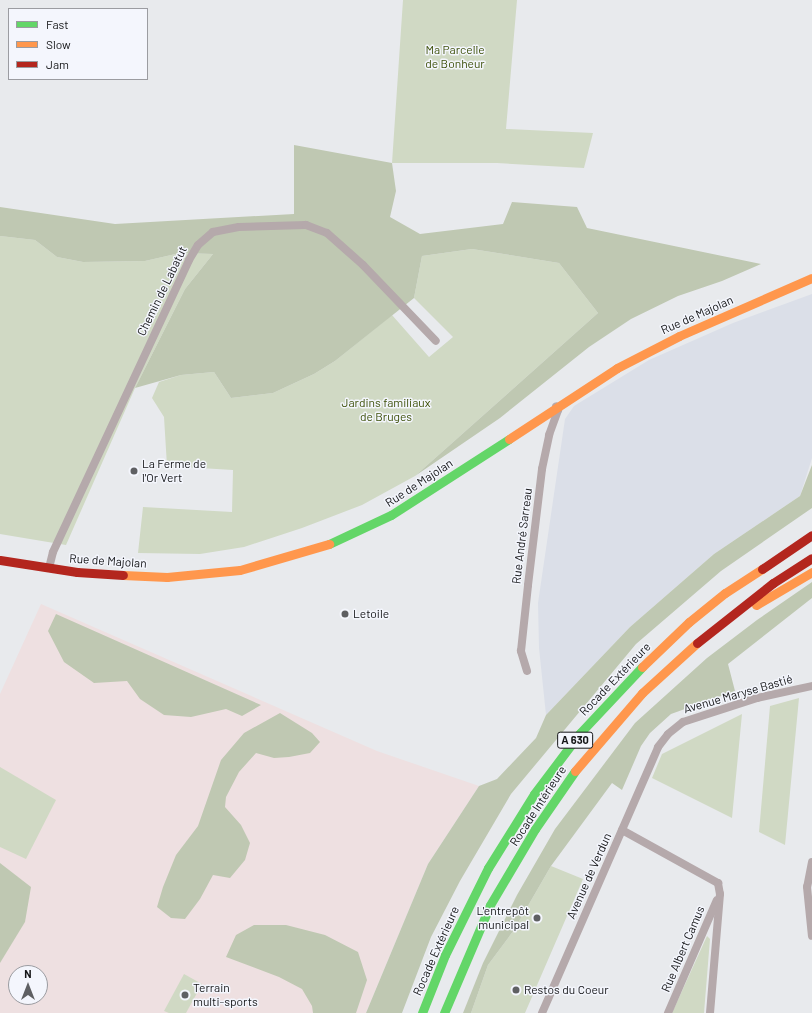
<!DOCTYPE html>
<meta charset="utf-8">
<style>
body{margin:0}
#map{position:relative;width:812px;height:1013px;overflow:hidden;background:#e8eaed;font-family:Barlow,sans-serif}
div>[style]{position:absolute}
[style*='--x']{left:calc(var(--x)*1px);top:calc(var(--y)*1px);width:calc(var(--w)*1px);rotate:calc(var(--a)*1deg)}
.built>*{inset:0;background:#dbdfe8}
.medical>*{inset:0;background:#eee0e1}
.green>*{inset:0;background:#d0d9c4}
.forest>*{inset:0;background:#bfc8b2}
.street>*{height:8px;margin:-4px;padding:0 4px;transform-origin:4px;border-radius:4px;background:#b5a9ab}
.fast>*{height:9px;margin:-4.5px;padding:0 4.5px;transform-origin:4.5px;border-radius:4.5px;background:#63d668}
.slow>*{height:9px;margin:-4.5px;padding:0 4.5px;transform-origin:4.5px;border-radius:4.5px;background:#ff974d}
.jam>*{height:9px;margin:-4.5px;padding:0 4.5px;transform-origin:4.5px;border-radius:4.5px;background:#b3261e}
.dots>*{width:11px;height:11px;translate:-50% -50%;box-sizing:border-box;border:2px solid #f4f6fd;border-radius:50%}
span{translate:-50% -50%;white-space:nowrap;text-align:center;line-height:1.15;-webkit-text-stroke:3px #f4f6fd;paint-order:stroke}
.shield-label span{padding:1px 3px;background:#f4f6fd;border:1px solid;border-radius:3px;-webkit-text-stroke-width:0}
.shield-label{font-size:11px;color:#151618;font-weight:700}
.park-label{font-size:12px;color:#3d5009}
.street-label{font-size:12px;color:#151618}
.poi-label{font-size:12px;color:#151618}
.left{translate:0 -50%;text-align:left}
.right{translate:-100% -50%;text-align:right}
.legend{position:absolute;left:8px;top:8px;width:140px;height:72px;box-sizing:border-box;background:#f4f6fd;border:1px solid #9b9ca1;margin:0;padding:5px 7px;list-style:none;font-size:12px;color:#151618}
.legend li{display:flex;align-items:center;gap:8px;height:20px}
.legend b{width:20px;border:1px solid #9b9ca1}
.north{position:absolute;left:8px;top:965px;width:40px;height:40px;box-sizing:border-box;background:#f4f6fd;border:1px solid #9b9ca1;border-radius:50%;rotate:0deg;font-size:11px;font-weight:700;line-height:16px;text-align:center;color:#151618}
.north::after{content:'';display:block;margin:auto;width:14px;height:18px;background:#5f6063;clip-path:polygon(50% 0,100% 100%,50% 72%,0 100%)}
</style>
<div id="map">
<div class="built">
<div style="clip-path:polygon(812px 294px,812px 458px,800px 496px,714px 554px,630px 627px,546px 715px,539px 648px,538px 603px,565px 419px,574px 406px,649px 360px,733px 323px)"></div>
</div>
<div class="medical">
<div style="clip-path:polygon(evenodd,41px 604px,377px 751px,479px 786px,428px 864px,366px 1013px,0 1013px,0 694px,41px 604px,16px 973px,40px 973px,40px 997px,16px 997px,16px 973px)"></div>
</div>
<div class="green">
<div style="clip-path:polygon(403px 0,517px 0,506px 129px,593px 133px,584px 168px,497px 163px,392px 163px)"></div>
<div style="clip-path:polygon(0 236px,35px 240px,57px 257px,83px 262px,145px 261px,180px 253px,213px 254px,185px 289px,135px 388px,66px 545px,0 534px)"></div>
<div style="clip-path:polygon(472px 249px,559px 263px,598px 313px,415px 476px,362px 505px,302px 528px,244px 547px,200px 554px,138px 553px,143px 507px,232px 512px,233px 470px,167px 466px,164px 417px,152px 398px,159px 382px,181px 375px,214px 372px,231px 398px,273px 393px,314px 374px,335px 361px,392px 315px,429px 357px,453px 337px,414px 298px,422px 256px)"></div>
<div style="clip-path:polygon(799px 698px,785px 845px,759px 832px,770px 706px)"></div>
<div style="clip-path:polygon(742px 714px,732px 818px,652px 778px,662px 754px)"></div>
<div style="clip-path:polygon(0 767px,56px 800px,26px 859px,0 847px)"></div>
<div style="clip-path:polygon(551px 866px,583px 879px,525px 1013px,471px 1013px,488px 965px,514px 930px)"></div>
<div style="clip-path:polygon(707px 936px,710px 939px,704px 1013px,672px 1013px)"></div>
<div style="clip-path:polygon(184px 974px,202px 984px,186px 1013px,169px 1013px,164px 1011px)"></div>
</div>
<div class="forest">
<div style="clip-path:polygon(294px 145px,392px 163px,396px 191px,390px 217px,420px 234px,503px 224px,512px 202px,577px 207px,587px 228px,761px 264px,722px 281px,678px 296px,631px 319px,589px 347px,500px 418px,415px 476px,598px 313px,559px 263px,472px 249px,422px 256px,414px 298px,335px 361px,314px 374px,273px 393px,231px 398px,214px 372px,181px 375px,135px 388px,185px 289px,213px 254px,180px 253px,145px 261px,83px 262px,57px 257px,35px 240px,0 236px,0 207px,115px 224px,294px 214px)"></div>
<div style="clip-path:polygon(812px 465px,812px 508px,721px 571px,636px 644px,511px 794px,460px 881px,431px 937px,402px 1013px,366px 1013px,428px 864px,479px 786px,497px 779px,536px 738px,546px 715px,630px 627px,714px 554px,800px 496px)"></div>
<div style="clip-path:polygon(812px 582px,812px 598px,728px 664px,735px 691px,671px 714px,650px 733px,641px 746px,622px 790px,612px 783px,551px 866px,514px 930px,488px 965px,471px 1013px,463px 1013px,483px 963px,517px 895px,555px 829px,635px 723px,707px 658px,757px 620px)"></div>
<div style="clip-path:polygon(56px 614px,261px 705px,242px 716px,226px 709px,191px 717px,164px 715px,140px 699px,127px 681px,94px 683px,64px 662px,48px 631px)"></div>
<div style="clip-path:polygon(280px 713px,312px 733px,320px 742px,310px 753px,289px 757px,274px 758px,256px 753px,239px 772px,226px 797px,225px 807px,241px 825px,250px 843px,245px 860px,230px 878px,213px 875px,200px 899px,185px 919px,171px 918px,157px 907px,163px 887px,176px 855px,198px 826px,221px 760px,244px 733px)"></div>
<div style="clip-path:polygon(0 863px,31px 887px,25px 922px,0 963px)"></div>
<div style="clip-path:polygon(254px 925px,286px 925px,325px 935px,358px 952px,367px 980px,356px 1013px,313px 1013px,312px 1006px,302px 989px,279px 977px,226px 957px,236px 935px)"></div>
</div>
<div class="street">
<div style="--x:49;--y:568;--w:16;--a:-76"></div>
<div style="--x:53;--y:552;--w:322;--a:-65"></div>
<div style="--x:189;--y:260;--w:17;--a:-59"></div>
<div style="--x:198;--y:245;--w:20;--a:-41"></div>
<div style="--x:213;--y:232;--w:26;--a:-11"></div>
<div style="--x:239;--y:227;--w:67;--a:-1.7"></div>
<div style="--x:306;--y:225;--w:22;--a:21"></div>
<div style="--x:327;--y:233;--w:48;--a:41.6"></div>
<div style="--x:363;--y:265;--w:105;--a:46.2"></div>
<div style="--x:527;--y:671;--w:21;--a:-107"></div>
<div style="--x:521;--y:651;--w:66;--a:-83.9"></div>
<div style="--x:528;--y:585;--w:117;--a:-83.1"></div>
<div style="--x:542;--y:469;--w:35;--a:-78"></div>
<div style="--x:549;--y:435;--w:27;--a:-70"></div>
<div style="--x:558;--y:410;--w:4;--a:-117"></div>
<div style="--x:622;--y:830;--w:110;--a:28.9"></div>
<div style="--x:718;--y:883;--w:11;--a:80"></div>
<div style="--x:720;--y:894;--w:119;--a:94.8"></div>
<div style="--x:812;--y:862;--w:25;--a:101"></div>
<div style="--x:807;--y:887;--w:49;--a:84.2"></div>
<div style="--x:542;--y:1013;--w:290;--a:-66.4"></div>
<div style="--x:658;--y:747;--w:16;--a:-52"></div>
<div style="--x:668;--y:734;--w:19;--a:-39"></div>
<div style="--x:683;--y:722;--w:78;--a:-18"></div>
<div style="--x:757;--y:698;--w:56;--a:-12.3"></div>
<div style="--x:668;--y:1013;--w:123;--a:-66.6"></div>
</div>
<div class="fast">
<div style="--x:329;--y:544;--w:68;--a:-25.1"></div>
<div style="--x:391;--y:515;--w:140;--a:-32.8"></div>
<div style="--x:422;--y:1013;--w:62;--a:-68.4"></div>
<div style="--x:445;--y:955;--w:97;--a:-63.7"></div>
<div style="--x:488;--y:868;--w:87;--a:-58.1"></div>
<div style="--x:534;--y:794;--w:76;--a:-53"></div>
<div style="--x:580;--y:733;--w:91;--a:-46.8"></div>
<div style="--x:444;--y:1013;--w:117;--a:-66.9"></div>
<div style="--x:490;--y:905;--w:88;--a:-59.4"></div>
<div style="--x:535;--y:829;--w:70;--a:-55.4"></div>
</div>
<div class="slow">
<div style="--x:509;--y:439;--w:129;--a:-33.3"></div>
<div style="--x:617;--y:368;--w:70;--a:-27.3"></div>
<div style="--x:679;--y:336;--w:145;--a:-23.6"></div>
<div style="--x:123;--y:575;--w:44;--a:2.6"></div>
<div style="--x:167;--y:577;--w:73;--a:-5.5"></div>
<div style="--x:240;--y:570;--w:93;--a:-16.3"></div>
<div style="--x:756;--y:605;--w:65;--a:-30.5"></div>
<div style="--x:642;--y:667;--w:65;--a:-43.8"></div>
<div style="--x:689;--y:622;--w:46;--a:-38.9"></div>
<div style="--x:725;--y:593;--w:44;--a:-33"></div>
<div style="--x:575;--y:771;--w:103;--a:-49.3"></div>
<div style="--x:642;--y:693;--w:74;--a:-42.3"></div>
</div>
<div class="jam">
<div style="--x:0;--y:560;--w:78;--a:8.9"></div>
<div style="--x:77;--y:572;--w:46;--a:3.7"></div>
<div style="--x:762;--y:569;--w:60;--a:-34.2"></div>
<div style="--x:697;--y:643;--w:97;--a:-38.3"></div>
<div style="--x:773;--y:583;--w:46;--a:-32.7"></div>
</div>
<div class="dots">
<div style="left:134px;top:471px;background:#5f6063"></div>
<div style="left:345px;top:614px;background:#5f6063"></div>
<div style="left:537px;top:918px;background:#5f6063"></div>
<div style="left:516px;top:990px;background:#5f6063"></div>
<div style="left:185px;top:995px;background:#5f6063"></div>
</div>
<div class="shield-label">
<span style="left:575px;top:740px">A 630</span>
</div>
<div class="park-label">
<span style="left:455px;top:57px">Ma Parcelle<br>de Bonheur</span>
<span style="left:386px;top:410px">Jardins familiaux<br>de Bruges</span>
</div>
<div class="street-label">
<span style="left:162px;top:291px;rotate:-64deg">Chemin de Labatut</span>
<span style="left:697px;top:315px;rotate:-24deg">Rue de Majolan</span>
<span style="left:419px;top:483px;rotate:-33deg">Rue de Majolan</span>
<span style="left:522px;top:536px;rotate:-83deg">Rue André Sarreau</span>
<span style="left:108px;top:561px;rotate:4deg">Rue de Majolan</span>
<span style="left:615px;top:679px;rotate:-46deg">Rocade Extérieure</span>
<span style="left:738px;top:694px;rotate:-16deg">Avenue Maryse Bastié</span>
<span style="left:538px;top:806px;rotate:-57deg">Rocade Intérieure</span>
<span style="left:589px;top:876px;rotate:-66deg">Avenue de Verdun</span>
<span style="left:683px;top:949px;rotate:-67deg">Rue Albert Camus</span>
<span style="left:436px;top:951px;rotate:-66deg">Rocade Extérieure</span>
</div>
<div class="poi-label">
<span class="left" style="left:142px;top:471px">La Ferme de<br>l'Or Vert</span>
<span class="left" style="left:353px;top:614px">Letoile</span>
<span class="right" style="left:529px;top:918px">L'entrepôt<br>municipal</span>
<span class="left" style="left:193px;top:995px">Terrain<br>multi-sports</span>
<span class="left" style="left:524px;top:990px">Restos du Coeur</span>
</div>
<ul class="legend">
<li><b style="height:5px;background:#63d668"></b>Fast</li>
<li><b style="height:5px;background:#ff974d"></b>Slow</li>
<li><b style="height:5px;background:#b3261e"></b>Jam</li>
</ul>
<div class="north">N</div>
</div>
